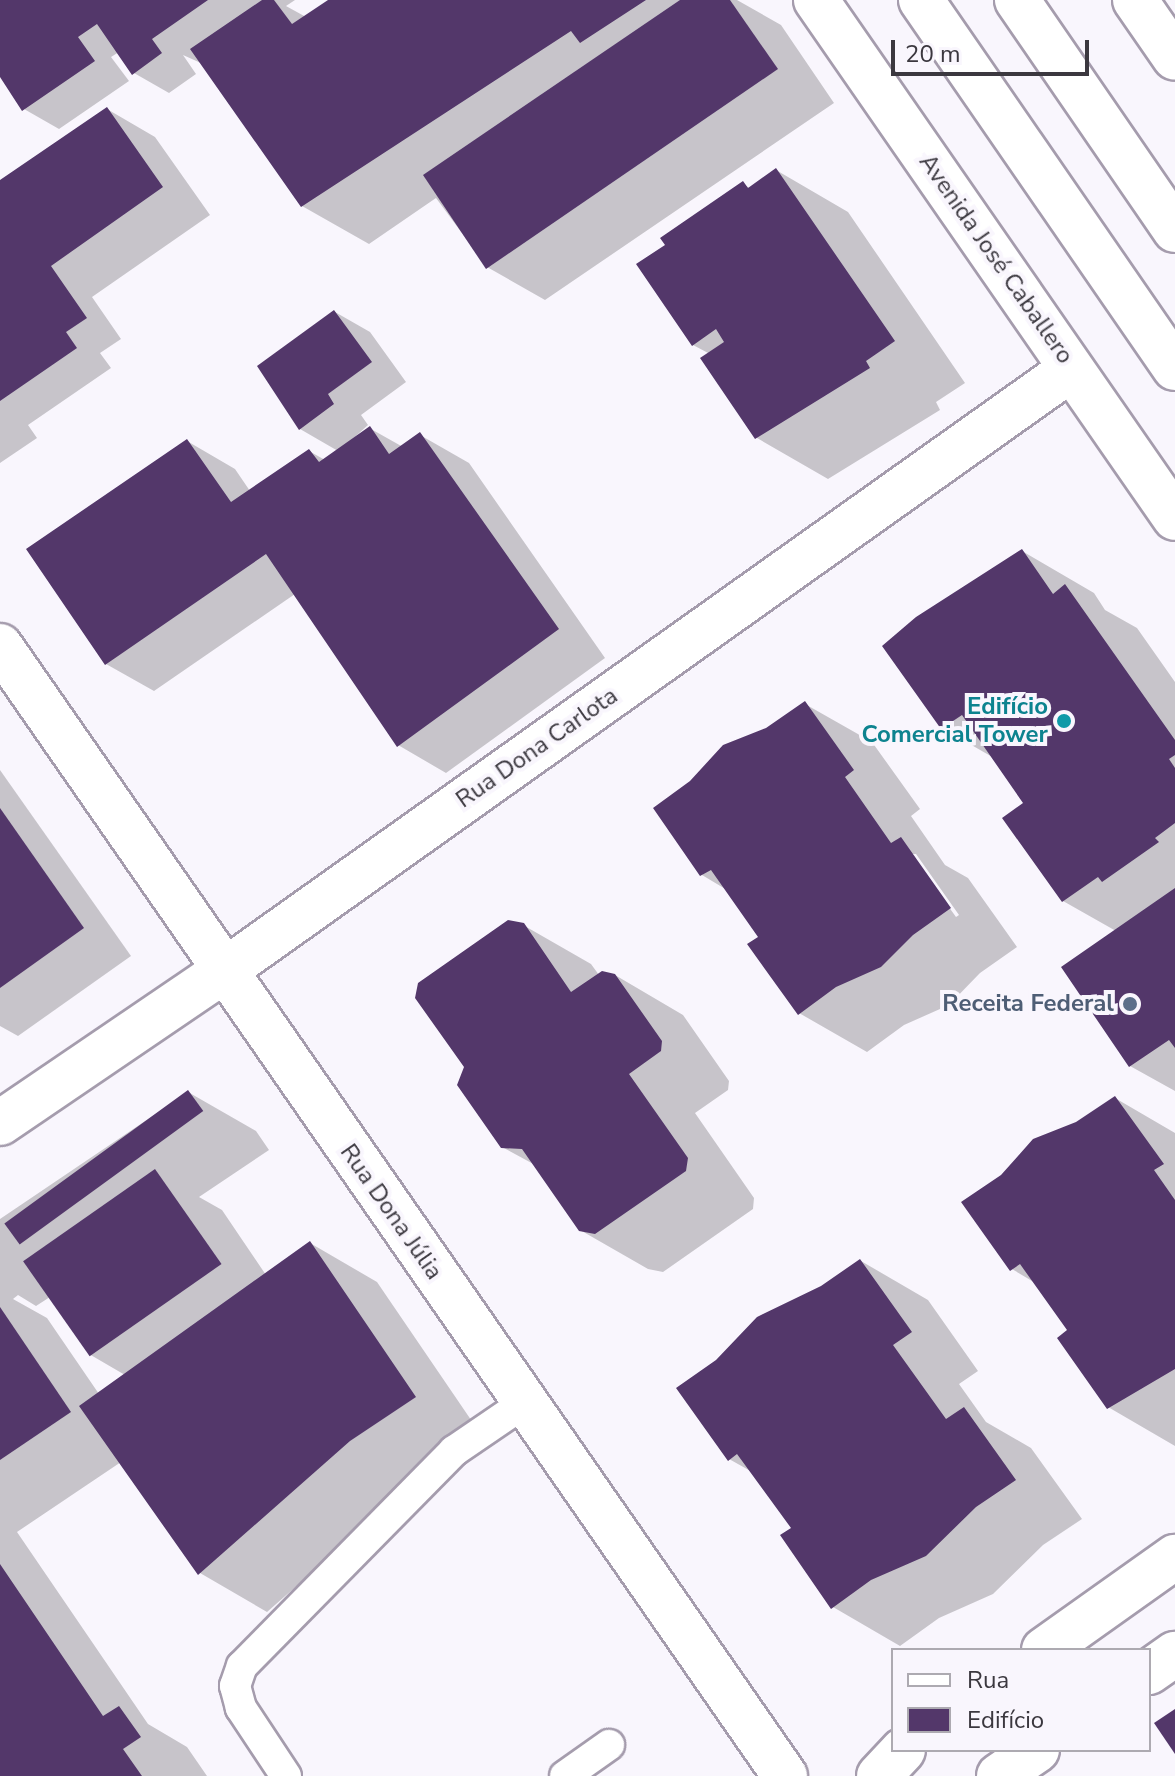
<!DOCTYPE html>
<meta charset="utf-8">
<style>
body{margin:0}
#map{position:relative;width:1175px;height:1776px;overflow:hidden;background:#f9f6fd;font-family:"Nunito Sans",sans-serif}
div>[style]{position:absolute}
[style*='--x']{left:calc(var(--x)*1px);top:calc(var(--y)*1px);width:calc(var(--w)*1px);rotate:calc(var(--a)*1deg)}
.shadow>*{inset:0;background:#0003}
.building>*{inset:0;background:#53376a;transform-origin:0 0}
.roads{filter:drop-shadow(2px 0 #a59cad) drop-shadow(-2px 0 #a59cad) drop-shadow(0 2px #a59cad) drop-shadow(0 -2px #a59cad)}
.service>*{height:30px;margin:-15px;padding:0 15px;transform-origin:15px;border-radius:15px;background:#fff}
.minor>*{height:44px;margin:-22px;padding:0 22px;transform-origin:22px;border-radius:22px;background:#fff}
.tertiary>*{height:44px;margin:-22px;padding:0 22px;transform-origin:22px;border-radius:22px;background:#fff}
.primary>*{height:44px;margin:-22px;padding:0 22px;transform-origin:22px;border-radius:22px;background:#fff}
.trunk>*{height:44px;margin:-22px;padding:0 22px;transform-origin:22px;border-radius:22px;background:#fff}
.dots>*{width:22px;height:22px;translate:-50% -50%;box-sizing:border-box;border:4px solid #f9f6fd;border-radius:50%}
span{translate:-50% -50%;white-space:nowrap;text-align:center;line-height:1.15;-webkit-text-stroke:8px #f9f6fd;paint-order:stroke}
.street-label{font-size:24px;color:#3b383f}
.culture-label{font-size:24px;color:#0d838f;font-weight:700}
.right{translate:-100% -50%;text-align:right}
.service-label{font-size:24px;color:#4e5e75;font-weight:700}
.legend{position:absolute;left:891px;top:1648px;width:260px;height:104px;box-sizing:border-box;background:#f9f6fd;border:2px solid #adaab1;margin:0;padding:10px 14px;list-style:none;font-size:24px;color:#3b383f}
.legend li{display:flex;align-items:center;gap:16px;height:40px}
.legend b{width:40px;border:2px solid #adaab1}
.scale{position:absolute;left:891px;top:40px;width:198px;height:36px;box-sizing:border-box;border:4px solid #3b383f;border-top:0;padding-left:10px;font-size:24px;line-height:28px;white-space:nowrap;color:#3b383f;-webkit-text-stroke:6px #f9f6fd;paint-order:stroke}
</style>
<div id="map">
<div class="shadow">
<div style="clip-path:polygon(0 0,295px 0,286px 6px,306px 17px,331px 0,737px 0,781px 25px,834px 103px,545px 300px,487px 267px,436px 198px,369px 244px,302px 206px,203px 64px,183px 55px,196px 74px,169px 93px,134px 73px,119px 52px,111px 57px,129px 81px,59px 129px,24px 109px,0 73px)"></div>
<div style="clip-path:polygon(107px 109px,155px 137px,210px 215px,92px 297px,121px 339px,100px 353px,111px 368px,28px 425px,37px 438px,0 463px,0 182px)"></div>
<div style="clip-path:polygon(776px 170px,848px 212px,965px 383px,936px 402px,940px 410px,828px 479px,757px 438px,710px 354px,693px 345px,667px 245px,743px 184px,751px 189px)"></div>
<div style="clip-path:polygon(335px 312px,370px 332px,406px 382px,361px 415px,368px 425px,346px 445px,371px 429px,403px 447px,420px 435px,469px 463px,605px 658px,446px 773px,398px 745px,295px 594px,154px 691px,106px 664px,187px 441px,235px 469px,250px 491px,309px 451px,325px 460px,338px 451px,300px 429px)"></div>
<div style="clip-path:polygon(1022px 551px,1094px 593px,1105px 610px,1137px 628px,1175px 682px,1175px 1091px,1130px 1066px,1116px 931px,1063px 901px,1026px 804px,994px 758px,942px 728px)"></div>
<div style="clip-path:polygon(evenodd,805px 704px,872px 742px,920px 809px,911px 816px,945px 865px,968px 878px,1017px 947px,980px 973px,949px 1005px,904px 1025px,867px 1052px,799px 1013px,761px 938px,727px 890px,702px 875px,767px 730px,805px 704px,911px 854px,916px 854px,959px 915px,956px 917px,911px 854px)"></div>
<div style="clip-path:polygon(0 770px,131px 956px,18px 1036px,0 1026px)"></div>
<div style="clip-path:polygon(523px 925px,591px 964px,599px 975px,615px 975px,683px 1015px,729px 1081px,728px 1090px,695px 1113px,754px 1198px,753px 1209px,663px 1272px,648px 1269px,580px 1230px,537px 1166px,502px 1147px)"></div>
<div style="clip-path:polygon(evenodd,188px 1092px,256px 1131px,269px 1150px,199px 1197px,222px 1210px,266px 1275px,310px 1243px,377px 1282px,482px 1436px,418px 1479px,267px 1612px,200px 1573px,121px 1462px,17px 1532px,148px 1724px,187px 1747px,207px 1776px,0 1776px,0 1219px,188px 1092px,18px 1295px,36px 1306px,50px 1297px,89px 1354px,125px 1375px,99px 1394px,47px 1318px,13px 1299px,18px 1295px)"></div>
<div style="clip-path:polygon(1115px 1098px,1175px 1133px,1175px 1446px,1108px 1407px,1070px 1331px,1037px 1284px,1012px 1269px,1077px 1124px)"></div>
<div style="clip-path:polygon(861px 1261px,928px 1300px,978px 1371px,959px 1384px,986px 1422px,1031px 1448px,1082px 1519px,1043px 1545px,993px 1594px,939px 1618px,900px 1646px,833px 1607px,793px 1529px,754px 1473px,729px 1459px,822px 1288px)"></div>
</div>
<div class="building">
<div style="clip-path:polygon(0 0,208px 0,152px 39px,162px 53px,132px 75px,97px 24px,78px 37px,95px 61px,22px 111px,0 77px)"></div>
<div style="clip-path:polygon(262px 0,274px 0,292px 24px,328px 0,646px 0,580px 43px,571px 31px,301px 207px,190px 49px)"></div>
<div style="clip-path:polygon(680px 0,730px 0,778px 69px,486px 269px,423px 175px)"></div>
<div style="clip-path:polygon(107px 107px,163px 187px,51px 266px,87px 318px,66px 332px,77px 348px,0 401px,0 180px)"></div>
<div style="clip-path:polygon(776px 168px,895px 341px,866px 361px,870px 368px,755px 439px,700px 358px,724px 342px,716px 329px,692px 346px,636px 264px,665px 245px,660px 238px,743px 181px,748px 188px)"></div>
<div style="clip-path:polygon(334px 310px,372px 362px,328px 394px,334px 404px,299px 430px,257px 366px)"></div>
<div style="clip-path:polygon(370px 426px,389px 454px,420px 432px,559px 629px,397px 747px,266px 554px,105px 665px,26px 549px,187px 439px,231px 502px,309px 449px,319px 462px)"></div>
<div style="clip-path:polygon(1022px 549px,1053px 594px,1065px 584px,1175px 740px,1175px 755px,1169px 759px,1175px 768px,1175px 823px,1155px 838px,1159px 842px,1102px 882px,1098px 877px,1062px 902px,1002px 818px,1023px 803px,962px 715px,941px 729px,882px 646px,916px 617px)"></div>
<div style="clip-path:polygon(805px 701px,854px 770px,845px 777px,891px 843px,901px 837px,951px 908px,913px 935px,881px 967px,836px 987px,798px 1015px,747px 944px,758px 937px,711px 870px,700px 876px,653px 808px,690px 781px,723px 745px,766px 728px)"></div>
<div style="clip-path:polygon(0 808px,84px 928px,0 988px)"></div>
<div style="clip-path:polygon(1175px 888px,1175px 1048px,1169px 1040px,1129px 1067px,1061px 967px)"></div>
<div style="clip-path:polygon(508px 920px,524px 923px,571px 992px,602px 971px,615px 974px,662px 1041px,661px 1051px,629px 1074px,688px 1158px,686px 1171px,595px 1234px,579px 1231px,522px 1149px,501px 1148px,457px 1085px,464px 1067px,415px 998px,418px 983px)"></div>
<div style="left:188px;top:1090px;width:26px;height:227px;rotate:54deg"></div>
<div style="clip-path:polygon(1115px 1096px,1164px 1164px,1154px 1170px,1175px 1200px,1175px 1369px,1107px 1409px,1057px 1338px,1067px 1330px,1020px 1264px,1010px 1271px,961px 1202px,1001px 1175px,1033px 1139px,1076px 1122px)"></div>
<div style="left:155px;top:1169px;width:116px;height:161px;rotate:55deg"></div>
<div style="clip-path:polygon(310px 1241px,416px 1397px,350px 1441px,198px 1575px,79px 1406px)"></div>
<div style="clip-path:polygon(860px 1259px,912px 1332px,893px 1345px,946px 1419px,964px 1407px,1016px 1480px,976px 1507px,926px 1556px,871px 1580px,831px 1609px,780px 1535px,791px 1528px,737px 1454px,728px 1461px,676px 1388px,716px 1360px,757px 1317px,821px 1286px)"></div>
<div style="clip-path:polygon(0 1307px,71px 1412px,0 1460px)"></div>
<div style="clip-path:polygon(0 1564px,103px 1716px,119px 1706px,141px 1737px,123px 1749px,142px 1776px,0 1776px)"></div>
<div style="clip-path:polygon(1175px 1709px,1175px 1754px,1154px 1723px)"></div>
</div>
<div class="roads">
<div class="service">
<div style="--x:286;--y:1776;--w:82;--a:-123.5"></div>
<div style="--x:241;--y:1708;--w:23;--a:-105"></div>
<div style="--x:235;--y:1686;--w:21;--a:-71"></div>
<div style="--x:242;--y:1666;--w:302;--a:-45.4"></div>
<div style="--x:454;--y:1451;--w:85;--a:-34.4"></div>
<div style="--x:565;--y:1776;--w:54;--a:-35.2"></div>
</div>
<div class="minor">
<div style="--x:0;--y:1123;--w:271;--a:-34.2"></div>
<div style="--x:224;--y:971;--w:1039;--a:-35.4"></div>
</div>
<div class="tertiary">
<div style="--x:0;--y:646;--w:1376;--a:55.21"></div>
</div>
<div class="primary">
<div style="--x:816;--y:0;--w:630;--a:55.28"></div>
<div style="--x:1135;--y:0;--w:70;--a:55.4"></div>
<div style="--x:1044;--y:1650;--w:161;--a:-35.4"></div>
<div style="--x:1149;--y:1672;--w:32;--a:-35"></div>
<div style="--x:879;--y:1776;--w:35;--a:-47"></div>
<div style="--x:999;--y:1776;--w:46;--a:-34.4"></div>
</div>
<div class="trunk">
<div style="--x:921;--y:0;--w:447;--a:55.4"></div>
<div style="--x:1017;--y:0;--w:279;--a:55.5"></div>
</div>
</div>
<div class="dots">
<div style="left:1064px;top:721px;background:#0f9aa8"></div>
<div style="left:1130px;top:1004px;background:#5c6f8a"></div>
</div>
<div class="street-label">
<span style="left:996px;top:259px;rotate:55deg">Avenida José Caballero</span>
<span style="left:537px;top:748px;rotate:-35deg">Rua Dona Carlota</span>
<span style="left:391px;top:1212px;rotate:55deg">Rua Dona Júlia</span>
</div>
<div class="culture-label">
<span class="right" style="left:1048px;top:721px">Edifício<br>Comercial Tower</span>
</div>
<div class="service-label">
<span class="right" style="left:1114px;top:1004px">Receita Federal</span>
</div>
<ul class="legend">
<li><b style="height:10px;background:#fff"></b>Rua</li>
<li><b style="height:22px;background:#53376a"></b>Edifício</li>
</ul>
<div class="scale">20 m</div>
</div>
